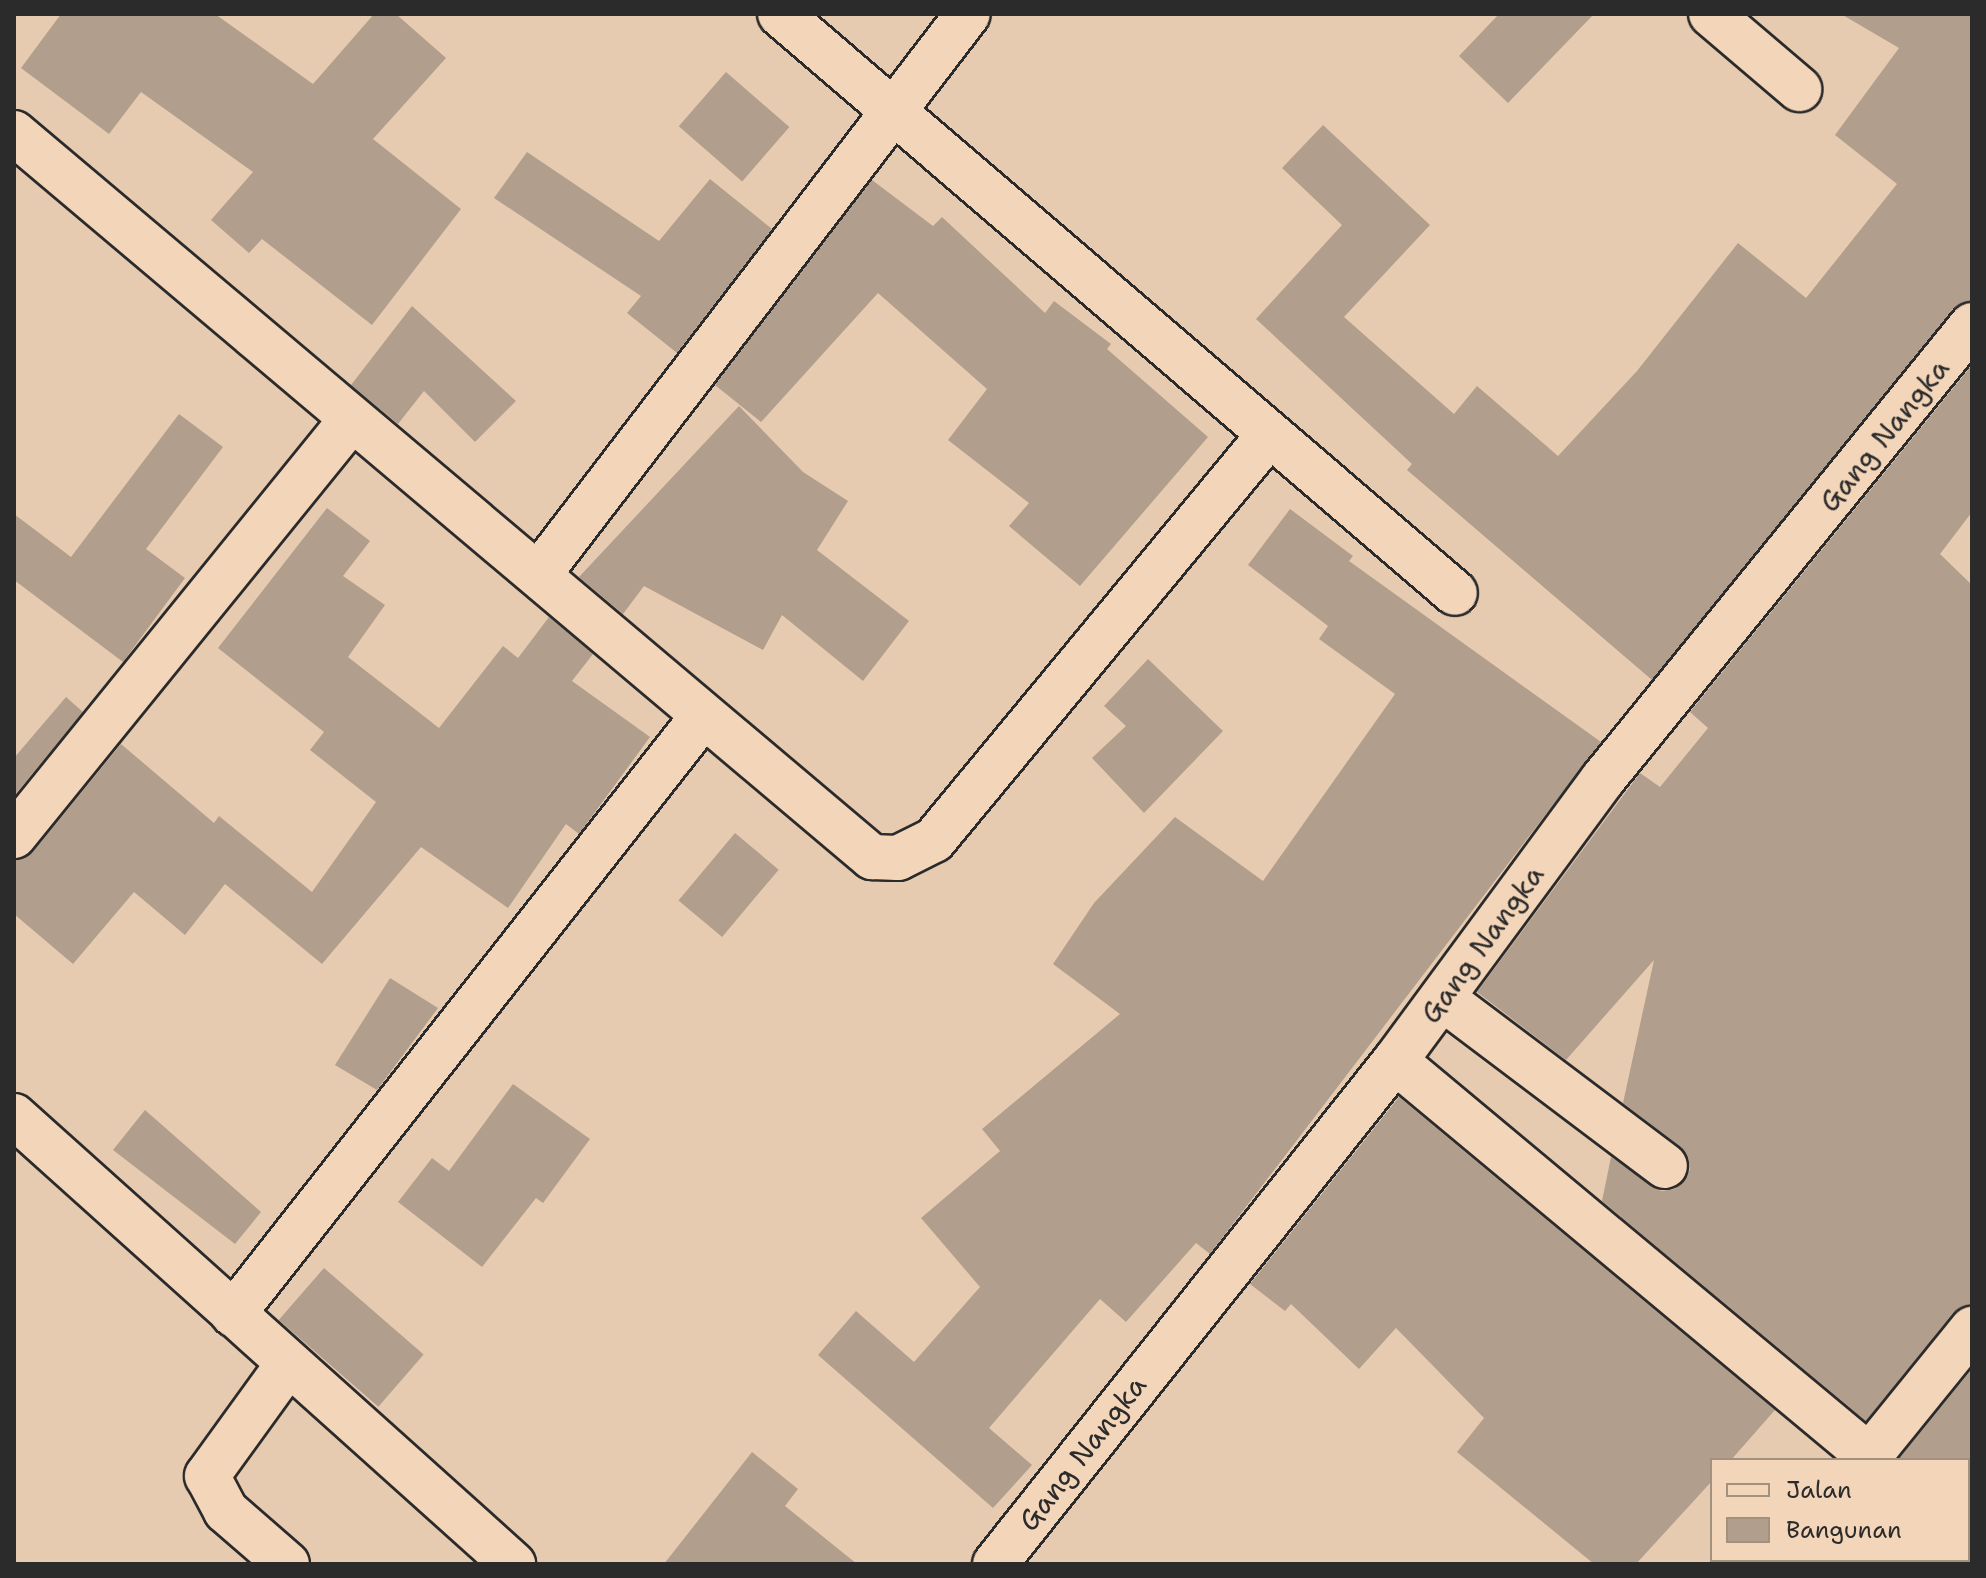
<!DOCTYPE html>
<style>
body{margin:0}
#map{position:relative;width:1986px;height:1578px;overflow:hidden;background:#e7cbb1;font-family:"Shantell Sans",sans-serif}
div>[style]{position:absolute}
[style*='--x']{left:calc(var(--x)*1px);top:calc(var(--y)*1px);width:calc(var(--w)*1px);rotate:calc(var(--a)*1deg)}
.building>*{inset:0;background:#b29e8c;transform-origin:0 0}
.roads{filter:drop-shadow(2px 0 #2b2b2b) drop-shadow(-2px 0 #2b2b2b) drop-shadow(0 2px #2b2b2b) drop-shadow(0 -2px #2b2b2b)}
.minor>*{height:44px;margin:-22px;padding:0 22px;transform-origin:22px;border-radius:22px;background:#f3d5b9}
span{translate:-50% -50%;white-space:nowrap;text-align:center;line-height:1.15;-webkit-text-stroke:6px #f3d5b9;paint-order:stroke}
.street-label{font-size:28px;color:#2b2b2b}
.frame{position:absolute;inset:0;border:16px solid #2b2b2b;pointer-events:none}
.legend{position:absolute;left:1710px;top:1458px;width:260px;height:104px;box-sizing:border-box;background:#f3d5b9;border:2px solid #a39180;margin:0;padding:10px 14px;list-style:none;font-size:24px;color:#2b2b2b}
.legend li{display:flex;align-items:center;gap:16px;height:40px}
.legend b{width:40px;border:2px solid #a39180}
</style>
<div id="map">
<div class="building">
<div style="clip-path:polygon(61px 14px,215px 14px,313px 84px,374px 14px,396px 14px,446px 58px,373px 139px,461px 209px,372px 325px,262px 239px,249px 253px,211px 220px,253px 172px,141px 92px,109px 134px,21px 68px)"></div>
<div style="clip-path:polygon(1499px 14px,1594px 14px,1508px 103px,1459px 56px)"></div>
<div style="clip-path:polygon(1841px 14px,1972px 14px,1972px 301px,1953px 309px,1652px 680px,1407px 470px,1412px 464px,1256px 319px,1342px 225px,1282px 168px,1323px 125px,1430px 225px,1344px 317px,1454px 414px,1477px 386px,1558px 456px,1637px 371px,1738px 243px,1806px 298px,1897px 184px,1835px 135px,1899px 48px)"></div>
<div style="left:726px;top:72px;width:84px;height:72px;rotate:41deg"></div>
<div style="clip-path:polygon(527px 152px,659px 241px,710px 179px,772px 229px,677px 353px,627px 313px,641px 296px,494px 198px)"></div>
<div style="clip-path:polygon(872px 180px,933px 226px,942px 217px,1045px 313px,1054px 301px,1111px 344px,1107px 349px,1208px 437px,1080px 586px,1009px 526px,1029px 503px,948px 440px,987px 389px,878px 293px,761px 422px,715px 385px)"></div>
<div style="clip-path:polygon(412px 306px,516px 401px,475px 442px,424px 391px,398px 424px,351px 385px)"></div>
<div style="clip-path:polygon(1972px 365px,1972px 512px,1940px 554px,1972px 585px,1972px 1305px,1953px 1313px,1866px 1421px,1602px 1201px,1611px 1157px,1661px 1191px,1675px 1189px,1690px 1170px,1681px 1147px,1623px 1103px,1654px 960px,1566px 1060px,1477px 992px,1640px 773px,1660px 787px,1708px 728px,1690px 712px)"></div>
<div style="clip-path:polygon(739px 406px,803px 472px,848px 501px,817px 550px,909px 621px,863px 681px,782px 615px,763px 650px,644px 586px,623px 614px,579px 577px)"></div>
<div style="clip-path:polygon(179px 414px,223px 447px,146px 549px,185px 578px,123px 662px,14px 580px,14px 514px,71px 557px)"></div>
<div style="clip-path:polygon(327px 508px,370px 541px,343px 576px,385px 605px,348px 657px,439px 728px,503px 646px,518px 658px,549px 617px,593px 654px,572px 681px,650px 737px,579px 834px,566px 824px,508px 908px,421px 847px,322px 964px,225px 884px,185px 935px,134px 892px,73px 964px,14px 914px,14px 860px,33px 852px,121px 744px,214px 823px,219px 816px,312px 892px,376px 802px,310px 750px,324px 732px,218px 648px)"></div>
<div style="clip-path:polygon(1290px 509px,1353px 556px,1349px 561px,1601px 742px,1210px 1254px,1196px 1243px,1126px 1322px,1100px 1299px,989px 1428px,1032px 1465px,993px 1508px,818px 1355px,856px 1311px,914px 1362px,980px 1287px,921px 1218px,1000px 1151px,982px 1129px,1120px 1014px,1053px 964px,1094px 903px,1175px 817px,1263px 881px,1395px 694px,1319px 639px,1328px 626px,1248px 565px)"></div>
<div style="clip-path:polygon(1148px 659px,1223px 731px,1144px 813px,1092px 758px,1126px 726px,1104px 706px)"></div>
<div style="clip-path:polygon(66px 697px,83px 712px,14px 796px,14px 758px)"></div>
<div style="left:735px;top:833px;width:57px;height:88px;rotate:40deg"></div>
<div style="clip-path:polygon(390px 978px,438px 1008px,377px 1090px,335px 1065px)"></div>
<div style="clip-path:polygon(513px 1084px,590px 1139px,543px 1203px,536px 1198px,482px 1267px,398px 1202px,432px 1158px,449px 1171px)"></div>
<div style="clip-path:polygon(1399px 1097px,1775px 1410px,1731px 1460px,1712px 1460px,1712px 1481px,1636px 1564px,1594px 1564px,1457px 1452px,1484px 1418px,1396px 1328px,1359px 1369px,1291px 1304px,1285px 1311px,1250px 1284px)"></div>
<div style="clip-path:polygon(145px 1110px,261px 1212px,235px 1244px,113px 1150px)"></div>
<div style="left:324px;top:1268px;width:132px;height:69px;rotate:41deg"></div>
<div style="clip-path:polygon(1972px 1369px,1972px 1460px,1898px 1460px)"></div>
<div style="clip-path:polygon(752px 1452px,798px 1489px,785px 1506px,857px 1564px,664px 1564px)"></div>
</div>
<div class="roads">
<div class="minor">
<div style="--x:780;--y:14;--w:889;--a:40.62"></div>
<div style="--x:1711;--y:14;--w:116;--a:40.4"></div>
<div style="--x:14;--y:133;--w:1123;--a:40.16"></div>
<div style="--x:872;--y:857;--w:26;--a:2"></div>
<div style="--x:898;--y:858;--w:40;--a:-26.6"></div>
<div style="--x:934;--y:840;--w:526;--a:-50.4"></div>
<div style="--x:539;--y:574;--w:705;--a:-52.55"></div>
<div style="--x:14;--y:836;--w:535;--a:-50.99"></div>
<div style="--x:1442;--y:998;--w:279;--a:37"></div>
<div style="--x:1395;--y:1061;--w:617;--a:39.81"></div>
<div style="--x:14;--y:1116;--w:671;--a:41.92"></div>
<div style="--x:233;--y:1314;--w:761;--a:-51.83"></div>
<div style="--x:1866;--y:1460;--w:169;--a:-51"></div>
<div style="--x:287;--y:1564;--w:81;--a:-139"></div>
<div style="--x:226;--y:1511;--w:40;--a:-118"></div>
<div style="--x:207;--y:1476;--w:138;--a:-54.1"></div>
<div style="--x:995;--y:1564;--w:643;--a:-51.51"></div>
<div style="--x:1395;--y:1061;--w:350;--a:-53.6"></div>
<div style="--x:1603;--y:779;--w:585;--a:-50.9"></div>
<div style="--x:1780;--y:1564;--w:6;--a:-45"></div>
</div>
</div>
<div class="street-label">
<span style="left:1884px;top:435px;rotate:-51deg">Gang Nangka</span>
<span style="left:1482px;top:944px;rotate:-54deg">Gang Nangka</span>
<span style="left:1082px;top:1453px;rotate:-52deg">Gang Nangka</span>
</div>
<div class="frame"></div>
<ul class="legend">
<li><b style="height:10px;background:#f3d5b9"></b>Jalan</li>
<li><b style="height:22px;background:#b29e8c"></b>Bangunan</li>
</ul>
</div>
